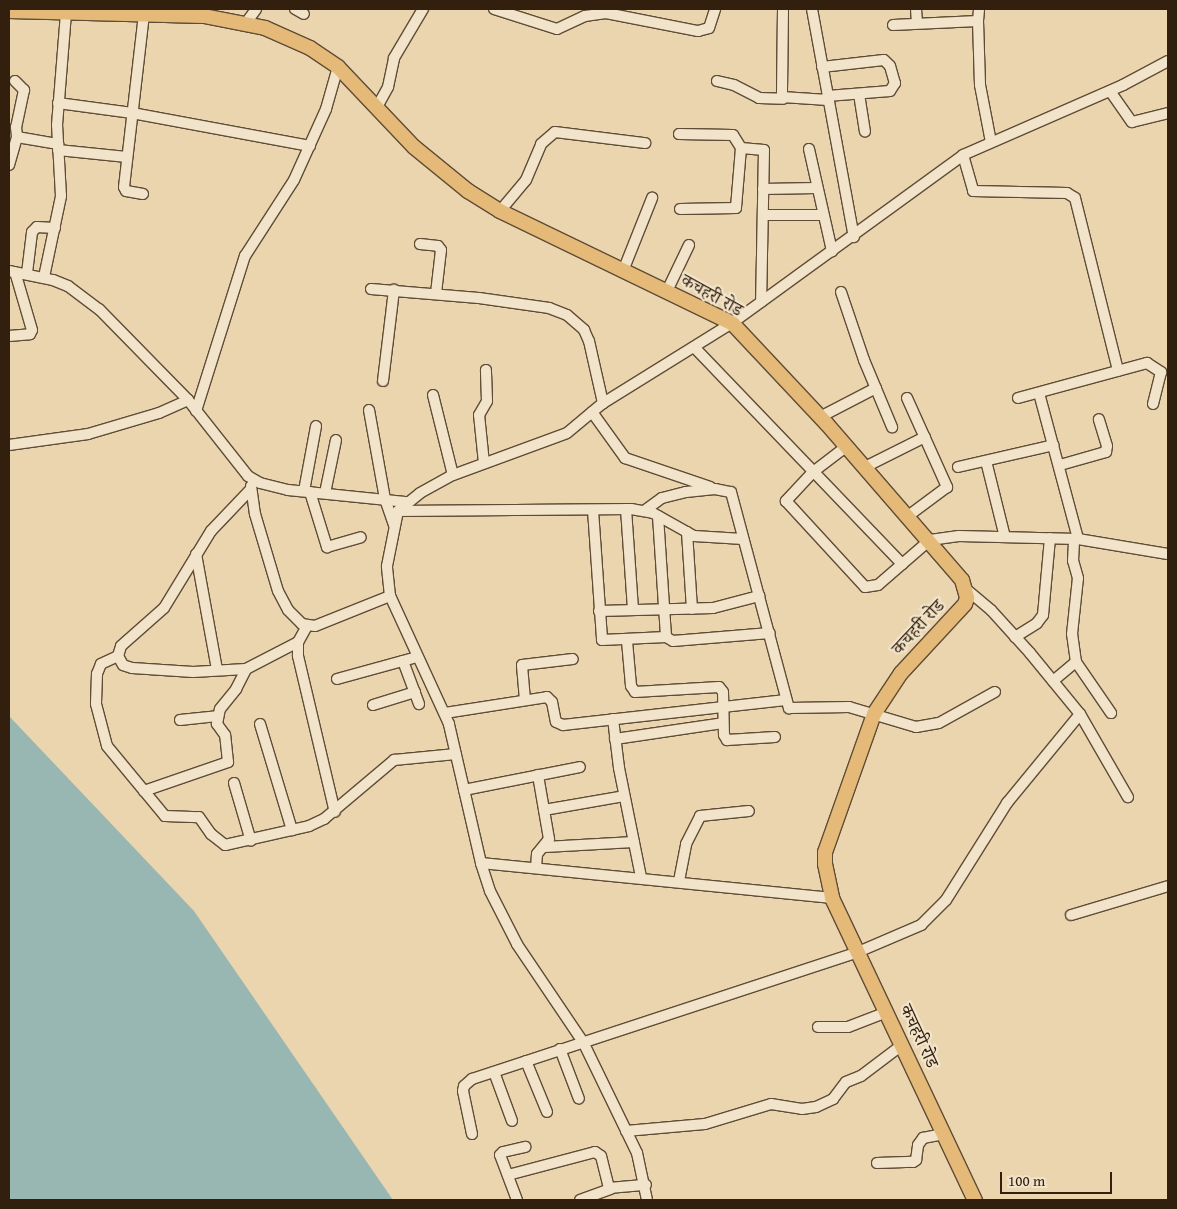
<!DOCTYPE html>
<meta charset="utf-8">
<style>
body{margin:0}
#map{position:relative;width:1177px;height:1209px;overflow:hidden;background:#ead5af;font-family:"Gentium Book Plus","Noto Serif Devanagari",serif}
div>[style]{position:absolute}
[style*='--x']{left:calc(var(--x)*1px);top:calc(var(--y)*1px);width:calc(var(--w)*1px);rotate:calc(var(--a)*1deg)}
.water>*{inset:0;background:#99b7b2}
.roads{filter:drop-shadow(1px 0 #604c36) drop-shadow(-1px 0 #604c36) drop-shadow(0 1px #604c36) drop-shadow(0 -1px #604c36)}
.minor>*{height:10px;margin:-5px;padding:0 5px;transform-origin:5px;border-radius:5px;background:#f1e4cb}
.major>*{height:14px;margin:-7px;padding:0 7px;transform-origin:7px;border-radius:7px;background:#e5ba78}
span{translate:-50% -50%;white-space:nowrap;text-align:center;line-height:1.15;-webkit-text-stroke:4.5px #f1e4cb;paint-order:stroke}
.street-label{font-size:18px;color:#321f0e}
.frame{position:absolute;inset:0;border:10px solid #321f0e;pointer-events:none}
.scale{position:absolute;left:1000px;top:1172px;width:112px;height:22px;box-sizing:border-box;border:2px solid #321f0e;border-top:0;padding-left:6px;font-size:15px;line-height:18px;white-space:nowrap;color:#321f0e;-webkit-text-stroke:4px #f1e4cb;paint-order:stroke}
</style>
<div id="map">
<div class="water">
<div style="clip-path:polygon(9px 716px,194px 911px,393px 1200px,9px 1200px)"></div>
</div>
<div class="roads">
<div class="minor">
<div style="--x:295;--y:9;--w:10;--a:29"></div>
<div style="--x:494;--y:9;--w:66;--a:17.6"></div>
<div style="--x:557;--y:29;--w:31;--a:-25"></div>
<div style="--x:585;--y:16;--w:21;--a:-8"></div>
<div style="--x:606;--y:13;--w:94;--a:11.1"></div>
<div style="--x:698;--y:31;--w:11;--a:-15"></div>
<div style="--x:709;--y:28;--w:20;--a:-72"></div>
<div style="--x:783;--y:9;--w:88;--a:90.7"></div>
<div style="--x:782;--y:97;--w:46;--a:3.7"></div>
<div style="--x:812;--y:9;--w:232;--a:79.6"></div>
<div style="--x:916;--y:9;--w:14;--a:86"></div>
<div style="--x:978;--y:21;--w:12;--a:-85"></div>
<div style="--x:246;--y:23;--w:17;--a:-54"></div>
<div style="--x:893;--y:25;--w:85;--a:-2.7"></div>
<div style="--x:978;--y:21;--w:64;--a:88.2"></div>
<div style="--x:980;--y:85;--w:58;--a:79.1"></div>
<div style="--x:822;--y:67;--w:62;--a:-6.4"></div>
<div style="--x:884;--y:60;--w:8;--a:45"></div>
<div style="--x:890;--y:66;--w:18;--a:74"></div>
<div style="--x:895;--y:83;--w:9;--a:122"></div>
<div style="--x:890;--y:91;--w:63;--a:175.5"></div>
<div style="--x:15;--y:81;--w:13;--a:45"></div>
<div style="--x:24;--y:90;--w:38;--a:102"></div>
<div style="--x:16;--y:127;--w:10;--a:84"></div>
<div style="--x:17;--y:137;--w:42;--a:9.7"></div>
<div style="--x:717;--y:81;--w:17;--a:13"></div>
<div style="--x:734;--y:85;--w:28;--a:27"></div>
<div style="--x:759;--y:98;--w:24;--a:2"></div>
<div style="--x:1110;--y:91;--w:38;--a:55"></div>
<div style="--x:1132;--y:122;--w:37;--a:-14"></div>
<div style="--x:859;--y:94;--w:38;--a:81"></div>
<div style="--x:58;--y:103;--w:75;--a:7.7"></div>
<div style="--x:132;--y:113;--w:181;--a:10.5"></div>
<div style="--x:377;--y:107;--w:23;--a:-61"></div>
<div style="--x:388;--y:87;--w:30;--a:-78"></div>
<div style="--x:394;--y:58;--w:57;--a:-59.4"></div>
<div style="--x:679;--y:134;--w:54;--a:1.1"></div>
<div style="--x:733;--y:135;--w:15;--a:58"></div>
<div style="--x:741;--y:148;--w:60;--a:94.8"></div>
<div style="--x:736;--y:208;--w:56;--a:179"></div>
<div style="--x:741;--y:148;--w:23;--a:5"></div>
<div style="--x:764;--y:150;--w:152;--a:91.1"></div>
<div style="--x:809;--y:149;--w:105;--a:77.3"></div>
<div style="--x:58;--y:150;--w:69;--a:5.8"></div>
<div style="--x:963;--y:155;--w:37;--a:74"></div>
<div style="--x:973;--y:191;--w:94;--a:1.2"></div>
<div style="--x:1067;--y:193;--w:9;--a:32"></div>
<div style="--x:1075;--y:198;--w:178;--a:76"></div>
<div style="--x:9;--y:165;--w:29;--a:-74"></div>
<div style="--x:763;--y:189;--w:53;--a:-1.1"></div>
<div style="--x:143;--y:194;--w:17;--a:-170"></div>
<div style="--x:126;--y:191;--w:4;--a:-117"></div>
<div style="--x:124;--y:187;--w:175;--a:-83.4"></div>
<div style="--x:500;--y:211;--w:40;--a:-50"></div>
<div style="--x:526;--y:180;--w:39;--a:-67"></div>
<div style="--x:541;--y:144;--w:18;--a:-41"></div>
<div style="--x:555;--y:132;--w:91;--a:7"></div>
<div style="--x:763;--y:215;--w:59;--a:0"></div>
<div style="--x:420;--y:244;--w:18;--a:6"></div>
<div style="--x:438;--y:246;--w:5;--a:53"></div>
<div style="--x:441;--y:250;--w:43;--a:96.6"></div>
<div style="--x:9;--y:271;--w:45;--a:11.6"></div>
<div style="--x:53;--y:280;--w:16;--a:22"></div>
<div style="--x:68;--y:286;--w:39;--a:37"></div>
<div style="--x:99;--y:309;--w:127;--a:45.6"></div>
<div style="--x:188;--y:400;--w:97;--a:51.7"></div>
<div style="--x:248;--y:476;--w:14;--a:30"></div>
<div style="--x:260;--y:483;--w:29;--a:14"></div>
<div style="--x:288;--y:490;--w:120;--a:5.8"></div>
<div style="--x:623;--y:271;--w:79;--a:-68.3"></div>
<div style="--x:27;--y:273;--w:41;--a:-83"></div>
<div style="--x:32;--y:232;--w:7;--a:-45"></div>
<div style="--x:37;--y:227;--w:18;--a:3"></div>
<div style="--x:44;--y:277;--w:83;--a:-78.1"></div>
<div style="--x:61;--y:196;--w:71;--a:-93.2"></div>
<div style="--x:57;--y:125;--w:113;--a:-85.4"></div>
<div style="--x:371;--y:289;--w:108;--a:4.8"></div>
<div style="--x:479;--y:298;--w:71;--a:8.1"></div>
<div style="--x:549;--y:308;--w:19;--a:21"></div>
<div style="--x:567;--y:315;--w:23;--a:41"></div>
<div style="--x:584;--y:330;--w:12;--a:66"></div>
<div style="--x:589;--y:341;--w:64;--a:77.3"></div>
<div style="--x:667;--y:291;--w:51;--a:-64.4"></div>
<div style="--x:841;--y:292;--w:72;--a:71.3"></div>
<div style="--x:864;--y:360;--w:73;--a:67.3"></div>
<div style="--x:9;--y:336;--w:21;--a:-5"></div>
<div style="--x:30;--y:334;--w:4;--a:-63"></div>
<div style="--x:32;--y:330;--w:60;--a:-106.3"></div>
<div style="--x:694;--y:347;--w:301;--a:46.2"></div>
<div style="--x:383;--y:381;--w:92;--a:-83.1"></div>
<div style="--x:1039;--y:393;--w:151;--a:75"></div>
<div style="--x:433;--y:395;--w:82;--a:76"></div>
<div style="--x:907;--y:398;--w:98;--a:65.8"></div>
<div style="--x:947;--y:487;--w:49;--a:143.4"></div>
<div style="--x:1018;--y:398;--w:134;--a:-15.2"></div>
<div style="--x:1147;--y:363;--w:17;--a:33"></div>
<div style="--x:1161;--y:372;--w:33;--a:104"></div>
<div style="--x:369;--y:410;--w:90;--a:79.8"></div>
<div style="--x:385;--y:499;--w:28;--a:71"></div>
<div style="--x:196;--y:411;--w:163;--a:-72.5"></div>
<div style="--x:245;--y:256;--w:90;--a:-57.2"></div>
<div style="--x:294;--y:180;--w:78;--a:-65.7"></div>
<div style="--x:326;--y:109;--w:44;--a:-74.1"></div>
<div style="--x:592;--y:412;--w:57;--a:54.3"></div>
<div style="--x:625;--y:458;--w:90;--a:18.8"></div>
<div style="--x:820;--y:417;--w:63;--a:-27.4"></div>
<div style="--x:9;--y:445;--w:80;--a:-7.9"></div>
<div style="--x:88;--y:434;--w:74;--a:-16.5"></div>
<div style="--x:159;--y:413;--w:32;--a:-24"></div>
<div style="--x:847;--y:446;--w:43;--a:142.6"></div>
<div style="--x:813;--y:472;--w:40;--a:133"></div>
<div style="--x:786;--y:501;--w:117;--a:47.4"></div>
<div style="--x:865;--y:587;--w:13;--a:-9"></div>
<div style="--x:878;--y:585;--w:69;--a:-40.9"></div>
<div style="--x:930;--y:540;--w:29;--a:-8"></div>
<div style="--x:959;--y:536;--w:119;--a:1.4"></div>
<div style="--x:1078;--y:539;--w:91;--a:9.5"></div>
<div style="--x:986;--y:461;--w:78;--a:76"></div>
<div style="--x:484;--y:463;--w:48;--a:-95.9"></div>
<div style="--x:479;--y:415;--w:16;--a:-60"></div>
<div style="--x:487;--y:401;--w:31;--a:-92"></div>
<div style="--x:1060;--y:465;--w:48;--a:-15.8"></div>
<div style="--x:1106;--y:452;--w:6;--a:-81"></div>
<div style="--x:1107;--y:446;--w:28;--a:-107"></div>
<div style="--x:865;--y:467;--w:67;--a:-26.6"></div>
<div style="--x:958;--y:467;--w:98;--a:-12.9"></div>
<div style="--x:251;--y:486;--w:28;--a:82"></div>
<div style="--x:255;--y:514;--w:80;--a:73.4"></div>
<div style="--x:278;--y:591;--w:21;--a:62"></div>
<div style="--x:288;--y:610;--w:20;--a:45"></div>
<div style="--x:302;--y:624;--w:13;--a:9"></div>
<div style="--x:315;--y:626;--w:81;--a:-21.8"></div>
<div style="--x:304;--y:491;--w:66;--a:-79.5"></div>
<div style="--x:310;--y:492;--w:58;--a:72.8"></div>
<div style="--x:327;--y:547;--w:35;--a:-16"></div>
<div style="--x:325;--y:493;--w:54;--a:-78.3"></div>
<div style="--x:626;--y:509;--w:101;--a:86"></div>
<div style="--x:593;--y:510;--w:130;--a:86"></div>
<div style="--x:602;--y:640;--w:64;--a:-2.7"></div>
<div style="--x:398;--y:511;--w:233;--a:-0.5"></div>
<div style="--x:631;--y:509;--w:22;--a:10"></div>
<div style="--x:653;--y:513;--w:47;--a:29.3"></div>
<div style="--x:694;--y:536;--w:49;--a:3.5"></div>
<div style="--x:644;--y:511;--w:22;--a:-36"></div>
<div style="--x:662;--y:498;--w:25;--a:-14"></div>
<div style="--x:686;--y:492;--w:29;--a:-6"></div>
<div style="--x:715;--y:489;--w:16;--a:11"></div>
<div style="--x:731;--y:492;--w:224;--a:75"></div>
<div style="--x:789;--y:708;--w:60;--a:-1"></div>
<div style="--x:849;--y:707;--w:70;--a:16.6"></div>
<div style="--x:916;--y:727;--w:23;--a:-10"></div>
<div style="--x:939;--y:723;--w:64;--a:-29"></div>
<div style="--x:658;--y:516;--w:121;--a:86.2"></div>
<div style="--x:666;--y:637;--w:8;--a:30"></div>
<div style="--x:673;--y:641;--w:97;--a:-4.7"></div>
<div style="--x:687;--y:532;--w:77;--a:86.3"></div>
<div style="--x:196;--y:554;--w:118;--a:79.7"></div>
<div style="--x:966;--y:589;--w:33;--a:40"></div>
<div style="--x:991;--y:610;--w:58;--a:47.8"></div>
<div style="--x:1030;--y:653;--w:79;--a:50.7"></div>
<div style="--x:1080;--y:714;--w:96;--a:60"></div>
<div style="--x:599;--y:611;--w:114;--a:-1.5"></div>
<div style="--x:713;--y:608;--w:48;--a:-14.6"></div>
<div style="--x:307;--y:626;--w:18;--a:119"></div>
<div style="--x:298;--y:642;--w:14;--a:90"></div>
<div style="--x:298;--y:656;--w:160;--a:76.7"></div>
<div style="--x:1015;--y:637;--w:26;--a:-32"></div>
<div style="--x:1037;--y:623;--w:10;--a:-53"></div>
<div style="--x:1043;--y:615;--w:77;--a:-84.8"></div>
<div style="--x:627;--y:641;--w:45;--a:84.9"></div>
<div style="--x:631;--y:686;--w:7;--a:56"></div>
<div style="--x:635;--y:692;--w:84;--a:-3.4"></div>
<div style="--x:719;--y:687;--w:6;--a:51"></div>
<div style="--x:723;--y:692;--w:43;--a:88.7"></div>
<div style="--x:724;--y:735;--w:6;--a:59"></div>
<div style="--x:727;--y:740;--w:48;--a:-3.6"></div>
<div style="--x:118;--y:656;--w:19;--a:155"></div>
<div style="--x:101;--y:664;--w:11;--a:112"></div>
<div style="--x:97;--y:674;--w:30;--a:92"></div>
<div style="--x:96;--y:704;--w:43;--a:75.3"></div>
<div style="--x:107;--y:746;--w:91;--a:50.4"></div>
<div style="--x:165;--y:816;--w:34;--a:2"></div>
<div style="--x:199;--y:817;--w:21;--a:55"></div>
<div style="--x:211;--y:834;--w:18;--a:38"></div>
<div style="--x:225;--y:845;--w:86;--a:-12.7"></div>
<div style="--x:309;--y:826;--w:17;--a:-25"></div>
<div style="--x:324;--y:819;--w:92;--a:-40.1"></div>
<div style="--x:394;--y:760;--w:62;--a:-5.5"></div>
<div style="--x:403;--y:661;--w:46;--a:69.6"></div>
<div style="--x:1076;--y:662;--w:62;--a:55.5"></div>
<div style="--x:246;--y:669;--w:53;--a:176.8"></div>
<div style="--x:193;--y:672;--w:61;--a:-176.2"></div>
<div style="--x:132;--y:668;--w:9;--a:-162"></div>
<div style="--x:123;--y:665;--w:10;--a:-119"></div>
<div style="--x:118;--y:656;--w:10;--a:-73"></div>
<div style="--x:121;--y:646;--w:57;--a:-41.5"></div>
<div style="--x:164;--y:608;--w:90;--a:-58.6"></div>
<div style="--x:211;--y:531;--w:58;--a:-46.4"></div>
<div style="--x:337;--y:679;--w:83;--a:-15.4"></div>
<div style="--x:1053;--y:681;--w:30;--a:-40"></div>
<div style="--x:1076;--y:662;--w:28;--a:-98"></div>
<div style="--x:1072;--y:634;--w:56;--a:-83.9"></div>
<div style="--x:1078;--y:578;--w:18;--a:-106"></div>
<div style="--x:1073;--y:561;--w:22;--a:-87"></div>
<div style="--x:525;--y:700;--w:35;--a:-95"></div>
<div style="--x:522;--y:665;--w:51;--a:-6.7"></div>
<div style="--x:373;--y:705;--w:44;--a:-17.2"></div>
<div style="--x:445;--y:713;--w:103;--a:-8.9"></div>
<div style="--x:547;--y:697;--w:7;--a:45"></div>
<div style="--x:552;--y:702;--w:20;--a:79"></div>
<div style="--x:556;--y:722;--w:8;--a:23"></div>
<div style="--x:563;--y:725;--w:224;--a:-6.4"></div>
<div style="--x:613;--y:719;--w:49;--a:83"></div>
<div style="--x:619;--y:768;--w:111;--a:78.6"></div>
<div style="--x:180;--y:720;--w:37;--a:-6"></div>
<div style="--x:260;--y:724;--w:111;--a:73.2"></div>
<div style="--x:615;--y:739;--w:109;--a:-8.4"></div>
<div style="--x:234;--y:783;--w:60;--a:73.7"></div>
<div style="--x:464;--y:790;--w:118;--a:-11.2"></div>
<div style="--x:144;--y:791;--w:89;--a:-19"></div>
<div style="--x:228;--y:762;--w:27;--a:-96"></div>
<div style="--x:225;--y:735;--w:14;--a:-126"></div>
<div style="--x:217;--y:724;--w:15;--a:-79"></div>
<div style="--x:220;--y:709;--w:26;--a:-51"></div>
<div style="--x:236;--y:689;--w:22;--a:-63"></div>
<div style="--x:246;--y:669;--w:59;--a:-27.4"></div>
<div style="--x:544;--y:810;--w:81;--a:-9.9"></div>
<div style="--x:545;--y:847;--w:89;--a:-3.2"></div>
<div style="--x:481;--y:863;--w:353;--a:5.7"></div>
<div style="--x:536;--y:868;--w:14;--a:-86"></div>
<div style="--x:537;--y:854;--w:19;--a:-51"></div>
<div style="--x:549;--y:839;--w:65;--a:-99.8"></div>
<div style="--x:679;--y:881;--w:38;--a:-79"></div>
<div style="--x:686;--y:844;--w:31;--a:-63"></div>
<div style="--x:700;--y:816;--w:49;--a:-5.8"></div>
<div style="--x:1071;--y:915;--w:101;--a:-16.6"></div>
<div style="--x:818;--y:1027;--w:30;--a:0"></div>
<div style="--x:848;--y:1027;--w:42;--a:-21"></div>
<div style="--x:560;--y:1049;--w:53;--a:69.2"></div>
<div style="--x:526;--y:1061;--w:55;--a:67.6"></div>
<div style="--x:494;--y:1072;--w:52;--a:69.8"></div>
<div style="--x:626;--y:1131;--w:79;--a:-5.1"></div>
<div style="--x:705;--y:1124;--w:69;--a:-16.9"></div>
<div style="--x:771;--y:1104;--w:31;--a:9"></div>
<div style="--x:802;--y:1109;--w:14;--a:-8"></div>
<div style="--x:816;--y:1107;--w:19;--a:-25"></div>
<div style="--x:833;--y:1099;--w:21;--a:-53"></div>
<div style="--x:846;--y:1082;--w:16;--a:-22"></div>
<div style="--x:861;--y:1076;--w:51;--a:-37.1"></div>
<div style="--x:472;--y:1134;--w:44;--a:-101.8"></div>
<div style="--x:463;--y:1091;--w:5;--a:-79"></div>
<div style="--x:464;--y:1086;--w:11;--a:-41"></div>
<div style="--x:472;--y:1079;--w:406;--a:-18.2"></div>
<div style="--x:858;--y:952;--w:69;--a:-23.2"></div>
<div style="--x:921;--y:925;--w:35;--a:-45"></div>
<div style="--x:946;--y:900;--w:115;--a:-57.8"></div>
<div style="--x:1007;--y:803;--w:115;--a:-50.6"></div>
<div style="--x:877;--y:1163;--w:36;--a:-2"></div>
<div style="--x:913;--y:1162;--w:4;--a:-34"></div>
<div style="--x:916;--y:1160;--w:15;--a:-82"></div>
<div style="--x:918;--y:1145;--w:9;--a:-54"></div>
<div style="--x:923;--y:1138;--w:21;--a:-11"></div>
<div style="--x:508;--y:1175;--w:90;--a:-14.8"></div>
<div style="--x:595;--y:1152;--w:7;--a:34"></div>
<div style="--x:601;--y:1156;--w:33;--a:76"></div>
<div style="--x:609;--y:1188;--w:37;--a:-5"></div>
<div style="--x:517;--y:1200;--w:48;--a:-110.7"></div>
<div style="--x:500;--y:1155;--w:4;--a:-45"></div>
<div style="--x:503;--y:1152;--w:23;--a:-13"></div>
<div style="--x:580;--y:1200;--w:33;--a:-20"></div>
<div style="--x:647;--y:1200;--w:48;--a:-102"></div>
<div style="--x:637;--y:1153;--w:123;--a:-115.9"></div>
<div style="--x:583;--y:1042;--w:118;--a:-124"></div>
<div style="--x:517;--y:944;--w:59;--a:-117"></div>
<div style="--x:490;--y:891;--w:29;--a:-108"></div>
<div style="--x:481;--y:863;--w:143;--a:-103"></div>
<div style="--x:449;--y:724;--w:141;--a:-114.7"></div>
<div style="--x:390;--y:596;--w:30;--a:-96"></div>
<div style="--x:387;--y:566;--w:56;--a:-78.7"></div>
<div style="--x:398;--y:511;--w:28;--a:-39"></div>
<div style="--x:420;--y:493;--w:38;--a:-29"></div>
<div style="--x:453;--y:475;--w:121;--a:-20.2"></div>
<div style="--x:567;--y:433;--w:47;--a:-39.8"></div>
<div style="--x:603;--y:403;--w:152;--a:-31.8"></div>
<div style="--x:732;--y:323;--w:286;--a:-36"></div>
<div style="--x:963;--y:155;--w:175;--a:-23.6"></div>
<div style="--x:1123;--y:85;--w:51;--a:-28.1"></div>
</div>
<div class="major">
<div style="--x:9;--y:11;--w:195;--a:1.5"></div>
<div style="--x:204;--y:16;--w:62;--a:11.1"></div>
<div style="--x:265;--y:28;--w:49;--a:24"></div>
<div style="--x:310;--y:48;--w:34;--a:34"></div>
<div style="--x:338;--y:67;--w:110;--a:46.5"></div>
<div style="--x:414;--y:147;--w:70;--a:39.2"></div>
<div style="--x:468;--y:191;--w:38;--a:32"></div>
<div style="--x:500;--y:211;--w:258;--a:25.8"></div>
<div style="--x:732;--y:323;--w:137;--a:46.8"></div>
<div style="--x:826;--y:423;--w:208;--a:49.1"></div>
<div style="--x:962;--y:580;--w:19;--a:74"></div>
<div style="--x:967;--y:598;--w:6;--a:108"></div>
<div style="--x:965;--y:604;--w:94;--a:132.8"></div>
<div style="--x:901;--y:673;--w:49;--a:123.4"></div>
<div style="--x:874;--y:714;--w:146;--a:109.5"></div>
<div style="--x:825;--y:852;--w:12;--a:90"></div>
<div style="--x:825;--y:864;--w:35;--a:78"></div>
<div style="--x:832;--y:898;--w:334;--a:64.7"></div>
</div>
</div>
<div class="street-label">
<span style="left:712px;top:295px;rotate:29deg">कचहरी रोड</span>
<span style="left:918px;top:627px;rotate:-47deg">कचहरी रोड</span>
<span style="left:919px;top:1036px;rotate:65deg">कचहरी रोड</span>
</div>
<div class="frame"></div>
<div class="scale">100 m</div>
</div>
